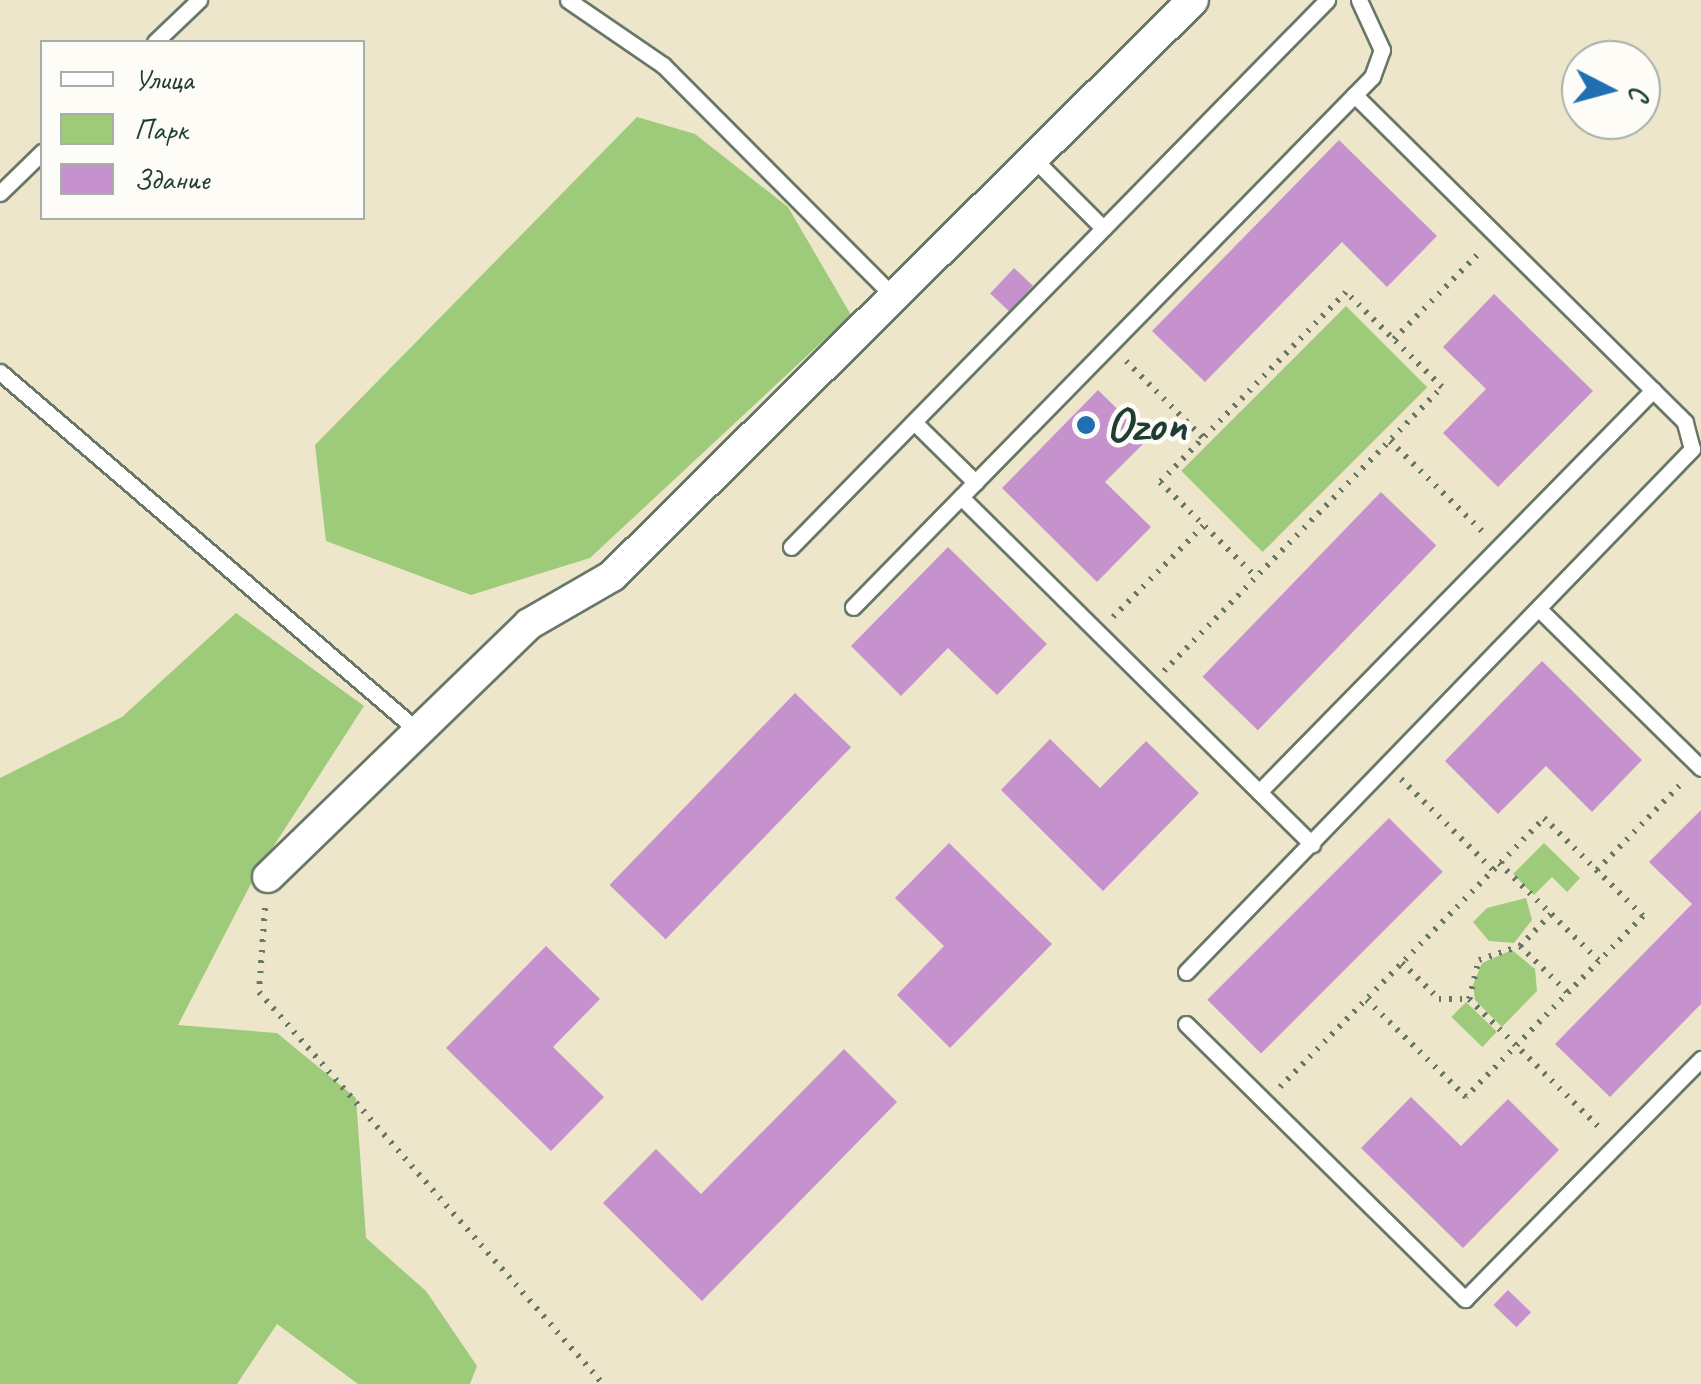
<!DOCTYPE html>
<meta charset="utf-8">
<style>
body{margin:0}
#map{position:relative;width:1701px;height:1384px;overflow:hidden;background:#eee6ca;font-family:Caveat,sans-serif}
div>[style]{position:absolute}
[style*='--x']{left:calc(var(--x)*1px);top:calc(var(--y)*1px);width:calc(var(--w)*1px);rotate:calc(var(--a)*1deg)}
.green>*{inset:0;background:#9ecb79;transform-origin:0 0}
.building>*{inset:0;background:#c692cd;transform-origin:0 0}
.path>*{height:6px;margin-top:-3px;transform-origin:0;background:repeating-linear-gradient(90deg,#677868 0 2.5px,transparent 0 10.5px)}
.roads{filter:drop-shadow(2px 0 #677868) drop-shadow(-2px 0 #677868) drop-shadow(0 2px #677868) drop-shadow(0 -2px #677868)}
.service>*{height:15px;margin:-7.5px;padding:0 7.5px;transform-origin:7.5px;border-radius:7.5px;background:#fff}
.minor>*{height:30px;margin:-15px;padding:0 15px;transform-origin:15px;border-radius:15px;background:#fff}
.dots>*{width:28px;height:28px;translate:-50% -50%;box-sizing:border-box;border:5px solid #fdfcf7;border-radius:50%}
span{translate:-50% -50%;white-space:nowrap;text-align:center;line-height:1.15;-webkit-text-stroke:9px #fdfcf7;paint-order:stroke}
.poi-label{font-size:48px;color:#1f3d34;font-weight:700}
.left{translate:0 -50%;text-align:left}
.legend{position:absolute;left:40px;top:40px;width:325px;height:180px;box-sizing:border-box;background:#fdfcf7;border:2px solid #a4b0a9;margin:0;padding:12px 18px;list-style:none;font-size:30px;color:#1f3d34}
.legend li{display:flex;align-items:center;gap:20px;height:50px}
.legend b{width:50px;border:2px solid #a4b0a9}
.north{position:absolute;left:1561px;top:40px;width:100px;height:100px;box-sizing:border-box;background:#fdfcf7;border:2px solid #a4b0a9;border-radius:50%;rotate:96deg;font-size:28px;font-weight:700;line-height:40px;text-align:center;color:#1f3d34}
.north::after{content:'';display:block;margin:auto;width:35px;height:45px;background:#1f6fb2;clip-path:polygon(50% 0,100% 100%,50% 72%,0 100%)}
</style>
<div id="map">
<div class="green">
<div style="clip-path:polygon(637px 117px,695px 134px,788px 207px,851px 315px,590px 558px,471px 595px,326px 541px,315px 445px)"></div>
<div style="left:1346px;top:306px;width:115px;height:233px;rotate:45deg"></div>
<div style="clip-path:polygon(236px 613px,364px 706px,257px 872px,178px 1025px,277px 1033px,356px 1098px,366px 1238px,426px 1291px,477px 1366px,470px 1384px,358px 1384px,277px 1324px,237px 1384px,0 1384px,0 778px,122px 717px)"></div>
<div style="clip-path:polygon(1544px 843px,1580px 878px,1567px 892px,1552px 877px,1534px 895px,1513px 874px)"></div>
<div style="clip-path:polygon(1526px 898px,1532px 920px,1514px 943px,1489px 941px,1473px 922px,1487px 908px)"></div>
<div style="clip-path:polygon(1512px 950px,1535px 969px,1537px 991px,1502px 1027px,1475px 1000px,1473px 985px,1482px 963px)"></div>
<div style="left:1466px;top:1002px;width:43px;height:21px;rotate:44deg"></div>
</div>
<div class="building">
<div style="clip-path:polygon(1339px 140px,1437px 236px,1387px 287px,1342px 242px,1205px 382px,1152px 331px)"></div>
<div style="left:1014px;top:268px;width:26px;height:35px;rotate:43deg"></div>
<div style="clip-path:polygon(1494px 294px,1593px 391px,1498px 487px,1443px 433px,1486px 389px,1443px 347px)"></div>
<div style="clip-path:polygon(1098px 390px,1148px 439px,1105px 482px,1151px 527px,1097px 582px,1002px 488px)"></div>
<div style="left:1381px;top:492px;width:77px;height:257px;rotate:44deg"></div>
<div style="clip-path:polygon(948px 547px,1047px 644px,997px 695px,948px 648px,901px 696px,851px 646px)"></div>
<div style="clip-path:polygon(1542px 661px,1642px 760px,1592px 812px,1546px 766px,1498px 814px,1445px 761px)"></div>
<div style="left:795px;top:693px;width:78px;height:267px;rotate:44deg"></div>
<div style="clip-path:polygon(1050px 739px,1100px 788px,1146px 741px,1199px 793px,1103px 891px,1001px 790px)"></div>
<div style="clip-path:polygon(1701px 810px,1701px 1004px,1610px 1097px,1555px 1044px,1692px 904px,1649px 862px)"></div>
<div style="left:1389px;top:818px;width:76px;height:257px;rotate:45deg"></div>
<div style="clip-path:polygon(949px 843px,1052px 944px,950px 1048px,897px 995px,944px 946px,895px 898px)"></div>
<div style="clip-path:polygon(546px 946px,600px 999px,553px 1047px,604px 1097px,551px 1151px,446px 1048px)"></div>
<div style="clip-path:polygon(844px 1049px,897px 1102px,702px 1301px,603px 1203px,656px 1149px,701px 1194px)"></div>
<div style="clip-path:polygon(1411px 1097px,1461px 1146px,1508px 1099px,1559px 1150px,1463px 1248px,1361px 1148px)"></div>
<div style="left:1508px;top:1290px;width:32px;height:21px;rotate:44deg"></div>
</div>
<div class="path">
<div style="--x:1394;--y:339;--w:124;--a:-45.3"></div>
<div style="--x:1126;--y:361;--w:109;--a:45"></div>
<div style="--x:1390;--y:441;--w:129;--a:44.4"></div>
<div style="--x:1113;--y:617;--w:129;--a:-45.3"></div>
<div style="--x:1164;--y:671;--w:397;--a:-45.6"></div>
<div style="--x:1442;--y:387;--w:135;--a:-135.3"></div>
<div style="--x:1346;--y:292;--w:266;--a:134.4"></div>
<div style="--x:1160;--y:482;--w:135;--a:44.7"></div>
<div style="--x:1401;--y:779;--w:129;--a:44.7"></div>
<div style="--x:1499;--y:863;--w:140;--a:44.4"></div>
<div style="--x:1597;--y:870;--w:124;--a:-45.7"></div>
<div style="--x:265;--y:908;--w:84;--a:94.1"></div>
<div style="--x:259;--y:992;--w:522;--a:48.73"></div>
<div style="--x:1551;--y:914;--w:45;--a:134.1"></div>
<div style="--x:1520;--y:946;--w:67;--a:44.4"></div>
<div style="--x:1402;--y:963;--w:52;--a:44.2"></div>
<div style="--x:1439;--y:999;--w:30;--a:0"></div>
<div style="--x:1469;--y:999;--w:187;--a:44.6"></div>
<div style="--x:1469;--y:999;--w:40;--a:-75.6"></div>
<div style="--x:1479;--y:960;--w:43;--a:-18.9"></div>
<div style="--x:1280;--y:1087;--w:377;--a:-45.5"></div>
<div style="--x:1544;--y:818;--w:139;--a:44.7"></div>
<div style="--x:1643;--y:916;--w:253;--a:134.4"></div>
<div style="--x:1466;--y:1097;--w:140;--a:-135.6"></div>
</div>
<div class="roads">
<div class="service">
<div style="--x:568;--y:0;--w:115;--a:34.4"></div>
<div style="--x:663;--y:65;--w:332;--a:45.1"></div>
<div style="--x:155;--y:42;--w:61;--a:-43.7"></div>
<div style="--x:1036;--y:161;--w:95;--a:45"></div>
<div style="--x:0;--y:193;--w:59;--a:-44.3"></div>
<div style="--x:0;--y:372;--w:551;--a:40.66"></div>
<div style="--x:914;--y:422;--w:86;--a:44.5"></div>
<div style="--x:961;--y:497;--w:494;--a:44.7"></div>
<div style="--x:791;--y:547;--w:766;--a:-45.58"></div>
<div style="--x:853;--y:607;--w:742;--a:-45.6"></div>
<div style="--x:1372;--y:77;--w:29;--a:-70"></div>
<div style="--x:1382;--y:50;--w:55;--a:-114.7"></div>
<div style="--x:1541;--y:611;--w:224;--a:44.5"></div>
<div style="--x:1259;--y:792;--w:563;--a:-45.58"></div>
<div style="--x:1186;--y:972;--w:728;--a:-45.95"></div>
<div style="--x:1692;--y:449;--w:28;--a:-105"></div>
<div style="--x:1685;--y:422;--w:465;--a:-135.3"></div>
<div style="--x:1186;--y:1024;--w:392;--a:44.6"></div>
<div style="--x:1465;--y:1299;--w:337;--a:-45.5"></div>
</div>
<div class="minor">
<div style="--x:268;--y:877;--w:363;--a:-44.1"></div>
<div style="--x:529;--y:624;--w:96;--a:-30"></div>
<div style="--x:612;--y:576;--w:818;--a:-44.75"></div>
</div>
</div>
<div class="dots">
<div style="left:1086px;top:425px;background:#1f6fb2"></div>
</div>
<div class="poi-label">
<span class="left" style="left:1106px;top:425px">Ozon</span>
</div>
<ul class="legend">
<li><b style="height:12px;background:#fff"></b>Улица</li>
<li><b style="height:28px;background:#9ecb79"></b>Парк</li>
<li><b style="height:28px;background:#c692cd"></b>Здание</li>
</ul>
<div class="north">С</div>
</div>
